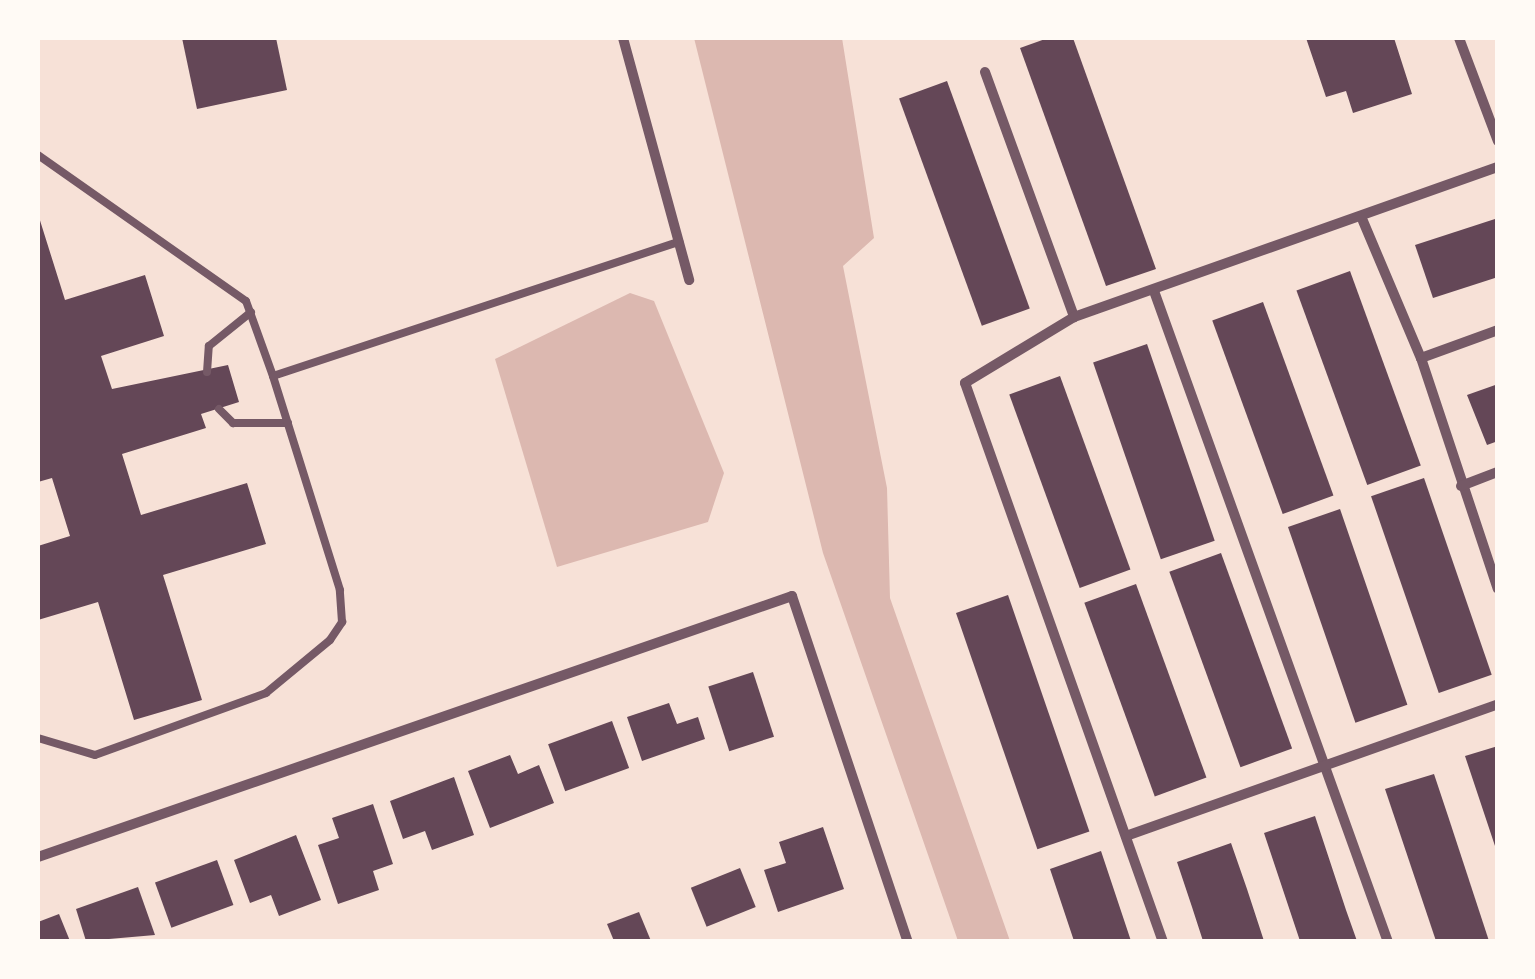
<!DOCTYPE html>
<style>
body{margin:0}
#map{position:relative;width:1535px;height:979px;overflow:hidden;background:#f7e1d7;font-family:Mulish,sans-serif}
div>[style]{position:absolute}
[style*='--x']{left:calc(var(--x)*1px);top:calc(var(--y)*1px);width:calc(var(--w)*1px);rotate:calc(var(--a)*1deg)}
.water>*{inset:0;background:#dcb8b0}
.building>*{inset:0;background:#644757;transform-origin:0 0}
.service>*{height:8px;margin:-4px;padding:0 4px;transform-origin:4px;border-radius:4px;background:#755966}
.minor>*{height:10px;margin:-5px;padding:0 5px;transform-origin:5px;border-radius:5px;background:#755966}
span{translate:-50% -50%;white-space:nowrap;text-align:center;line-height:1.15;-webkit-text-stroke:9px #fffaf5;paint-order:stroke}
.frame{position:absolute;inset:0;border:40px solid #fffaf5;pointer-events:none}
</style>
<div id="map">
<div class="water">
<div style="clip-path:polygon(694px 38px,842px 38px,874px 238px,843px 266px,887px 488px,890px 598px,1010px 941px,958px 941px,823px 553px)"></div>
<div style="clip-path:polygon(630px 293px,654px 301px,724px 473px,708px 522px,557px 567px,495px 359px)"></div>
</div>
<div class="building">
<div style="clip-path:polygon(182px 38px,276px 38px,287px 90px,197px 109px)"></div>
<div style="clip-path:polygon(1048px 38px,1073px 38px,1156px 269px,1106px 286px,1020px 48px)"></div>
<div style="clip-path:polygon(1306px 38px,1394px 38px,1412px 94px,1353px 113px,1346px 91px,1326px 97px)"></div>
<div style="left:947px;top:81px;width:242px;height:51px;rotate:70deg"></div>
<div style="clip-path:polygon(38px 214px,65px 300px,145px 275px,164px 336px,101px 356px,112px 389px,228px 365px,239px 402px,201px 414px,206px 428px,122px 454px,141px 515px,247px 483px,266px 544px,163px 575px,202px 700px,134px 720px,98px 602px,38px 620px,38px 546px,70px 536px,52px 478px,38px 482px)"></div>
<div style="clip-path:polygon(1498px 218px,1498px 277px,1433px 298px,1415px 245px)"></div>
<div style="left:1350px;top:271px;width:207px;height:57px;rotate:70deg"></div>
<div style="left:1263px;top:302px;width:206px;height:54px;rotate:70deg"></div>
<div style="left:1147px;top:344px;width:208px;height:57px;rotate:71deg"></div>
<div style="left:1060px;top:376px;width:206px;height:54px;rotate:70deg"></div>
<div style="clip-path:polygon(1498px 384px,1498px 441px,1487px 445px,1467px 395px)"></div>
<div style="left:1424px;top:478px;width:208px;height:56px;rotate:71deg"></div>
<div style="left:1340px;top:509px;width:207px;height:55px;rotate:71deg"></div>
<div style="left:1221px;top:553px;width:208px;height:55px;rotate:70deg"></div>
<div style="left:1136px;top:584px;width:206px;height:55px;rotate:70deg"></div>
<div style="left:1008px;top:595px;width:250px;height:55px;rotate:71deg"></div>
<div style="left:753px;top:672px;width:68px;height:47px;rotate:72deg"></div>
<div style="clip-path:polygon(669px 703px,677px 724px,698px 717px,705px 739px,642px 761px,627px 717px)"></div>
<div style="left:612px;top:721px;width:50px;height:68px;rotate:70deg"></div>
<div style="clip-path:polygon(1498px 746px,1498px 852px,1497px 852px,1465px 756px)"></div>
<div style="clip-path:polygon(510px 755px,518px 774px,539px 765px,554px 803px,490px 828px,468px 771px)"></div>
<div style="clip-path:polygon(1434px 774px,1449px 819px,1489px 941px,1436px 941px,1385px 789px)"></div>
<div style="clip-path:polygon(454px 777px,474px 835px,432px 850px,425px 831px,403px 839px,390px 801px)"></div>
<div style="clip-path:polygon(373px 804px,393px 864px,373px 871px,379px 890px,338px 904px,318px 845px,339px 838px,332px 818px)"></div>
<div style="clip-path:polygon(1315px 816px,1346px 910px,1357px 941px,1300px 941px,1264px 833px)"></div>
<div style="clip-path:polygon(823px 827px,844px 889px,778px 912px,764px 870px,786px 863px,779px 842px)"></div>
<div style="clip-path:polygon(296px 835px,321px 900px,279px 916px,271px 895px,250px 903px,234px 860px)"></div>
<div style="clip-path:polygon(1231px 843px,1247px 889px,1264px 941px,1203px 941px,1192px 907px,1177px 862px)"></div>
<div style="clip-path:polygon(1101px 851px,1131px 941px,1074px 941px,1050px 869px)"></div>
<div style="left:217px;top:860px;width:48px;height:66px;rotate:70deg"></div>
<div style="left:740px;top:868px;width:42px;height:53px;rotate:68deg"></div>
<div style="clip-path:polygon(138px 887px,155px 935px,86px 941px,76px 909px)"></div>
<div style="clip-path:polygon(639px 912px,651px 941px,614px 941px,607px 924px)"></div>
<div style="clip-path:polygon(59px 914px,70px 941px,38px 941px,38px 922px)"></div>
</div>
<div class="service">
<div style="--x:38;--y:155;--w:254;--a:35.1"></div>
<div style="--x:246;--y:301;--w:80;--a:70.2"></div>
<div style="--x:207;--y:372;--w:26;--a:-86"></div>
<div style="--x:209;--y:346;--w:54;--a:-39"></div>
<div style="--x:219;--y:409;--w:20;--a:45"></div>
<div style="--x:233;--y:423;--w:55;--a:0"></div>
<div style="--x:38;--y:738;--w:59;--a:16.6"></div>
<div style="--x:95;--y:755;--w:182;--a:-19.9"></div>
<div style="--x:266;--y:693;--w:83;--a:-39.6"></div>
<div style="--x:330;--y:640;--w:22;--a:-56"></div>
<div style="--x:342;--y:622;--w:32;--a:-94"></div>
<div style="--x:340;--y:590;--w:224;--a:-107.4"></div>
<div style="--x:273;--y:376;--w:428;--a:-18.3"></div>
</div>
<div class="minor">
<div style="--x:623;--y:38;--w:251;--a:74.7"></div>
<div style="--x:1459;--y:38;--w:110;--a:69.3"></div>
<div style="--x:985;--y:72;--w:261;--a:70"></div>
<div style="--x:1363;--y:221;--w:149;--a:67.1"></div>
<div style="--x:1421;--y:358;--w:243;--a:71.6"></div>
<div style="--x:1154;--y:291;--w:692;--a:70.23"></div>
<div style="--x:1421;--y:358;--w:82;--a:-20"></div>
<div style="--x:1461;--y:486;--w:40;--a:-21"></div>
<div style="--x:1126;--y:836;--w:395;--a:-19.5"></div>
<div style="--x:38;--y:857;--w:798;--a:-19.09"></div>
<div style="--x:792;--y:596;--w:365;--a:71.5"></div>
<div style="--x:1163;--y:942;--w:593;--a:-109.5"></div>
<div style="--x:965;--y:383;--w:127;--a:-31.2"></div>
<div style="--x:1074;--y:317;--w:450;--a:-19.5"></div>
</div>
<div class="frame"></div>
</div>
